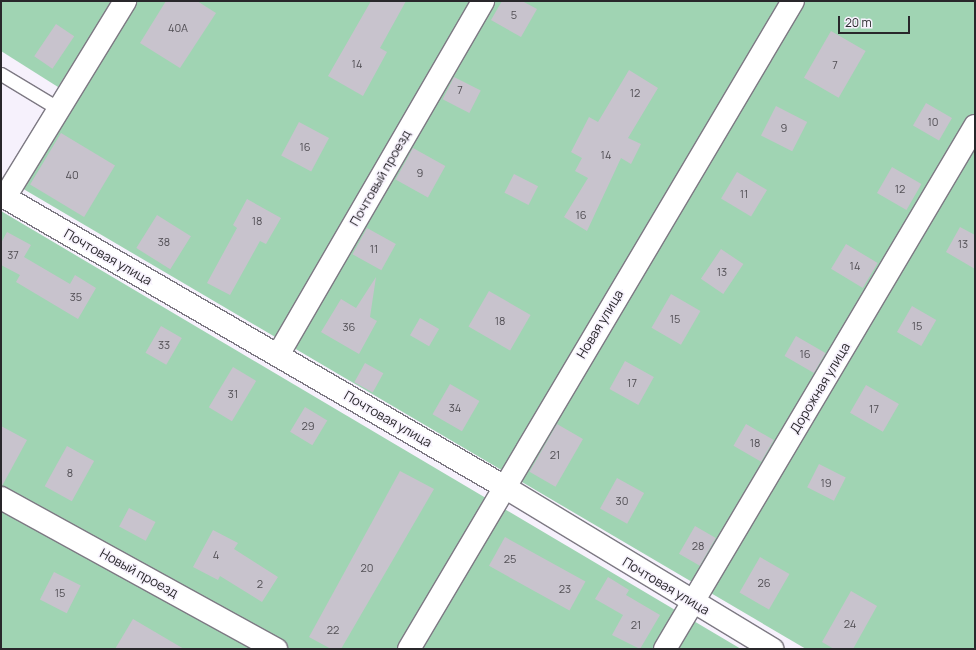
<!DOCTYPE html>
<meta charset="utf-8">
<style>
body{margin:0}
#map{position:relative;width:976px;height:650px;overflow:hidden;background:#f6f1fc;font-family:Manrope,sans-serif}
div>[style]{position:absolute}
[style*='--x']{left:calc(var(--x)*1px);top:calc(var(--y)*1px);width:calc(var(--w)*1px);rotate:calc(var(--a)*1deg)}
.green>*{inset:0;background:#a0d4b3}
.building>*{inset:0;background:#c8c3cd;transform-origin:0 0}
.roads{filter:drop-shadow(1px 0 #7d7983) drop-shadow(-1px 0 #7d7983) drop-shadow(0 1px #7d7983) drop-shadow(0 -1px #7d7983)}
.lane>*{height:13px;margin:-6.5px;padding:0 6.5px;transform-origin:6.5px;border-radius:6.5px;background:#fff}
.street>*{height:22px;margin:-11px;padding:0 11px;transform-origin:11px;border-radius:11px;background:#fff}
.secondary>*{height:22px;margin:-11px;padding:0 11px;transform-origin:11px;border-radius:11px;background:#fff}
span{translate:-50% -50%;white-space:nowrap;text-align:center;line-height:1.15;-webkit-text-stroke:3px #f6f1fc;paint-order:stroke}
.number-label{font-size:11px;color:#514e54}
.number-label span{-webkit-text-stroke-width:0}
.street-label{font-size:13px;color:#29272b}
.frame{position:absolute;inset:0;border:2px solid #29272b;pointer-events:none}
.scale{position:absolute;left:838px;top:16px;width:72px;height:18px;box-sizing:border-box;border:2px solid #29272b;border-top:0;padding-left:5px;font-size:12px;line-height:14px;white-space:nowrap;color:#29272b;-webkit-text-stroke:3px #f6f1fc;paint-order:stroke}
</style>
<div id="map">
<div class="green">
<div style="clip-path:polygon(1px 1px,113px 1px,58px 87px,1px 51px)"></div>
<div style="clip-path:polygon(136px 1px,975px 1px,975px 649px,806px 649px,20px 187px)"></div>
<div style="clip-path:polygon(1px 211px,741px 649px,1px 649px)"></div>
</div>
<div class="building">
<div style="clip-path:polygon(166px 1px,197px 1px,216px 13px,180px 68px,140px 43px)"></div>
<div style="clip-path:polygon(371px 1px,406px 1px,380px 48px,387px 52px,363px 96px,328px 76px)"></div>
<div style="clip-path:polygon(502px 1px,522px 1px,537px 9px,521px 37px,491px 20px)"></div>
<div style="left:56px;top:24px;width:22px;height:39px;rotate:34deg"></div>
<div style="left:831px;top:31px;width:40px;height:54px;rotate:30deg"></div>
<div style="clip-path:polygon(629px 70px,658px 88px,628px 138px,641px 144px,631px 164px,621px 158px,587px 231px,564px 217px,588px 178px,575px 171px,582px 158px,571px 152px,589px 117px,598px 122px)"></div>
<div style="left:454px;top:77px;width:30px;height:25px;rotate:27deg"></div>
<div style="left:926px;top:103px;width:30px;height:26px;rotate:30deg"></div>
<div style="left:776px;top:106px;width:35px;height:33px;rotate:27deg"></div>
<div style="left:299px;top:122px;width:34px;height:38px;rotate:28deg"></div>
<div style="left:61px;top:133px;width:63px;height:60px;rotate:31deg"></div>
<div style="left:413px;top:148px;width:37px;height:36px;rotate:29deg"></div>
<div style="left:892px;top:167px;width:34px;height:30px;rotate:30deg"></div>
<div style="left:737px;top:172px;width:35px;height:31px;rotate:31deg"></div>
<div style="left:514px;top:174px;width:27px;height:21px;rotate:27deg"></div>
<div style="clip-path:polygon(247px 199px,281px 218px,266px 244px,260px 241px,230px 295px,207px 283px,237px 228px,233px 225px)"></div>
<div style="left:157px;top:215px;width:40px;height:39px;rotate:32deg"></div>
<div style="clip-path:polygon(960px 227px,975px 235px,975px 269px,946px 252px)"></div>
<div style="left:367px;top:228px;width:33px;height:30px;rotate:29deg"></div>
<div style="clip-path:polygon(7px 232px,31px 245px,24px 257px,70px 284px,75px 275px,96px 288px,78px 319px,16px 282px,20px 275px,1px 265px,1px 243px)"></div>
<div style="left:846px;top:244px;width:37px;height:29px;rotate:31deg"></div>
<div style="left:721px;top:249px;width:27px;height:36px;rotate:34deg"></div>
<div style="clip-path:polygon(376px 277px,370px 317px,377px 321px,359px 354px,321px 332px,341px 299px,356px 308px)"></div>
<div style="left:489px;top:291px;width:48px;height:41px;rotate:30deg"></div>
<div style="left:671px;top:294px;width:34px;height:39px;rotate:30deg"></div>
<div style="left:912px;top:306px;width:28px;height:30px;rotate:30deg"></div>
<div style="left:420px;top:318px;width:22px;height:20px;rotate:30deg"></div>
<div style="left:161px;top:326px;width:24px;height:31px;rotate:30deg"></div>
<div style="left:796px;top:336px;width:34px;height:23px;rotate:30deg"></div>
<div style="left:625px;top:361px;width:33px;height:32px;rotate:29deg"></div>
<div style="left:365px;top:363px;width:21px;height:22px;rotate:29deg"></div>
<div style="left:233px;top:367px;width:27px;height:47px;rotate:31deg"></div>
<div style="left:450px;top:384px;width:34px;height:35px;rotate:30deg"></div>
<div style="left:866px;top:385px;width:38px;height:32px;rotate:30deg"></div>
<div style="left:305px;top:407px;width:26px;height:29px;rotate:31deg"></div>
<div style="left:557px;top:424px;width:30px;height:55px;rotate:30deg"></div>
<div style="left:746px;top:424px;width:32px;height:25px;rotate:30deg"></div>
<div style="clip-path:polygon(1px 426px,27px 440px,2px 486px,1px 486px)"></div>
<div style="left:67px;top:446px;width:31px;height:46px;rotate:29deg"></div>
<div style="left:819px;top:464px;width:30px;height:26px;rotate:27deg"></div>
<div style="clip-path:polygon(400px 471px,434px 489px,341px 649px,331px 649px,309px 637px)"></div>
<div style="left:617px;top:478px;width:31px;height:35px;rotate:29deg"></div>
<div style="left:129px;top:508px;width:30px;height:21px;rotate:28deg"></div>
<div style="left:695px;top:526px;width:24px;height:32px;rotate:30deg"></div>
<div style="clip-path:polygon(213px 530px,238px 543px,234px 549px,278px 577px,262px 602px,220px 576px,218px 580px,193px 567px)"></div>
<div style="left:505px;top:537px;width:92px;height:33px;rotate:29deg"></div>
<div style="left:760px;top:557px;width:34px;height:41px;rotate:30deg"></div>
<div style="left:54px;top:572px;width:30px;height:31px;rotate:27deg"></div>
<div style="clip-path:polygon(608px 577px,629px 590px,626px 595px,660px 615px,640px 649px,612px 635px,623px 615px,595px 599px)"></div>
<div style="clip-path:polygon(851px 591px,877px 606px,853px 649px,834px 649px,822px 642px)"></div>
<div style="clip-path:polygon(133px 619px,184px 649px,115px 649px)"></div>
</div>
<div class="roads">
<div class="lane">
<div style="--x:1;--y:74;--w:68;--a:31.1"></div>
</div>
<div class="street">
<div style="--x:5;--y:197;--w:230;--a:-58.5"></div>
<div style="--x:278;--y:355;--w:409;--a:-59.9"></div>
<div style="--x:1;--y:498;--w:314;--a:28.8"></div>
<div style="--x:409;--y:649;--w:753;--a:-59.35"></div>
<div style="--x:665;--y:649;--w:608;--a:-59.34"></div>
</div>
<div class="secondary">
<div style="--x:1;--y:195;--w:580;--a:30.1"></div>
<div style="--x:503;--y:486;--w:315;--a:31.2"></div>
</div>
</div>
<div class="number-label">
<span style="left:514px;top:15px">5</span>
<span style="left:178px;top:28px">40А</span>
<span style="left:357px;top:64px">14</span>
<span style="left:835px;top:65px">7</span>
<span style="left:460px;top:90px">7</span>
<span style="left:635px;top:93px">12</span>
<span style="left:933px;top:122px">10</span>
<span style="left:784px;top:128px">9</span>
<span style="left:305px;top:147px">16</span>
<span style="left:606px;top:155px">14</span>
<span style="left:420px;top:173px">9</span>
<span style="left:72px;top:175px">40</span>
<span style="left:900px;top:189px">12</span>
<span style="left:744px;top:194px">11</span>
<span style="left:581px;top:215px">16</span>
<span style="left:257px;top:221px">18</span>
<span style="left:164px;top:242px">38</span>
<span style="left:963px;top:244px">13</span>
<span style="left:374px;top:249px">11</span>
<span style="left:13px;top:255px">37</span>
<span style="left:855px;top:266px">14</span>
<span style="left:722px;top:272px">13</span>
<span style="left:76px;top:297px">35</span>
<span style="left:675px;top:319px">15</span>
<span style="left:500px;top:321px">18</span>
<span style="left:917px;top:326px">15</span>
<span style="left:349px;top:327px">36</span>
<span style="left:164px;top:345px">33</span>
<span style="left:805px;top:354px">16</span>
<span style="left:632px;top:383px">17</span>
<span style="left:233px;top:394px">31</span>
<span style="left:455px;top:408px">34</span>
<span style="left:874px;top:409px">17</span>
<span style="left:308px;top:426px">29</span>
<span style="left:755px;top:443px">18</span>
<span style="left:555px;top:455px">21</span>
<span style="left:70px;top:473px">8</span>
<span style="left:826px;top:483px">19</span>
<span style="left:622px;top:501px">30</span>
<span style="left:698px;top:546px">28</span>
<span style="left:216px;top:555px">4</span>
<span style="left:510px;top:559px">25</span>
<span style="left:367px;top:568px">20</span>
<span style="left:764px;top:583px">26</span>
<span style="left:260px;top:584px">2</span>
<span style="left:565px;top:589px">23</span>
<span style="left:60px;top:593px">15</span>
<span style="left:850px;top:624px">24</span>
<span style="left:636px;top:625px">21</span>
<span style="left:333px;top:630px">22</span>
</div>
<div class="street-label">
<span style="left:380px;top:178px;rotate:-60deg">Почтовый проезд</span>
<span style="left:108px;top:257px;rotate:30deg">Почтовая улица</span>
<span style="left:600px;top:324px;rotate:-59deg">Новая улица</span>
<span style="left:820px;top:388px;rotate:-59deg">Дорожная улица</span>
<span style="left:388px;top:419px;rotate:30deg">Почтовая улица</span>
<span style="left:139px;top:573px;rotate:29deg">Новый проезд</span>
<span style="left:666px;top:586px;rotate:31deg">Почтовая улица</span>
</div>
<div class="frame"></div>
<div class="scale">20 m</div>
</div>
